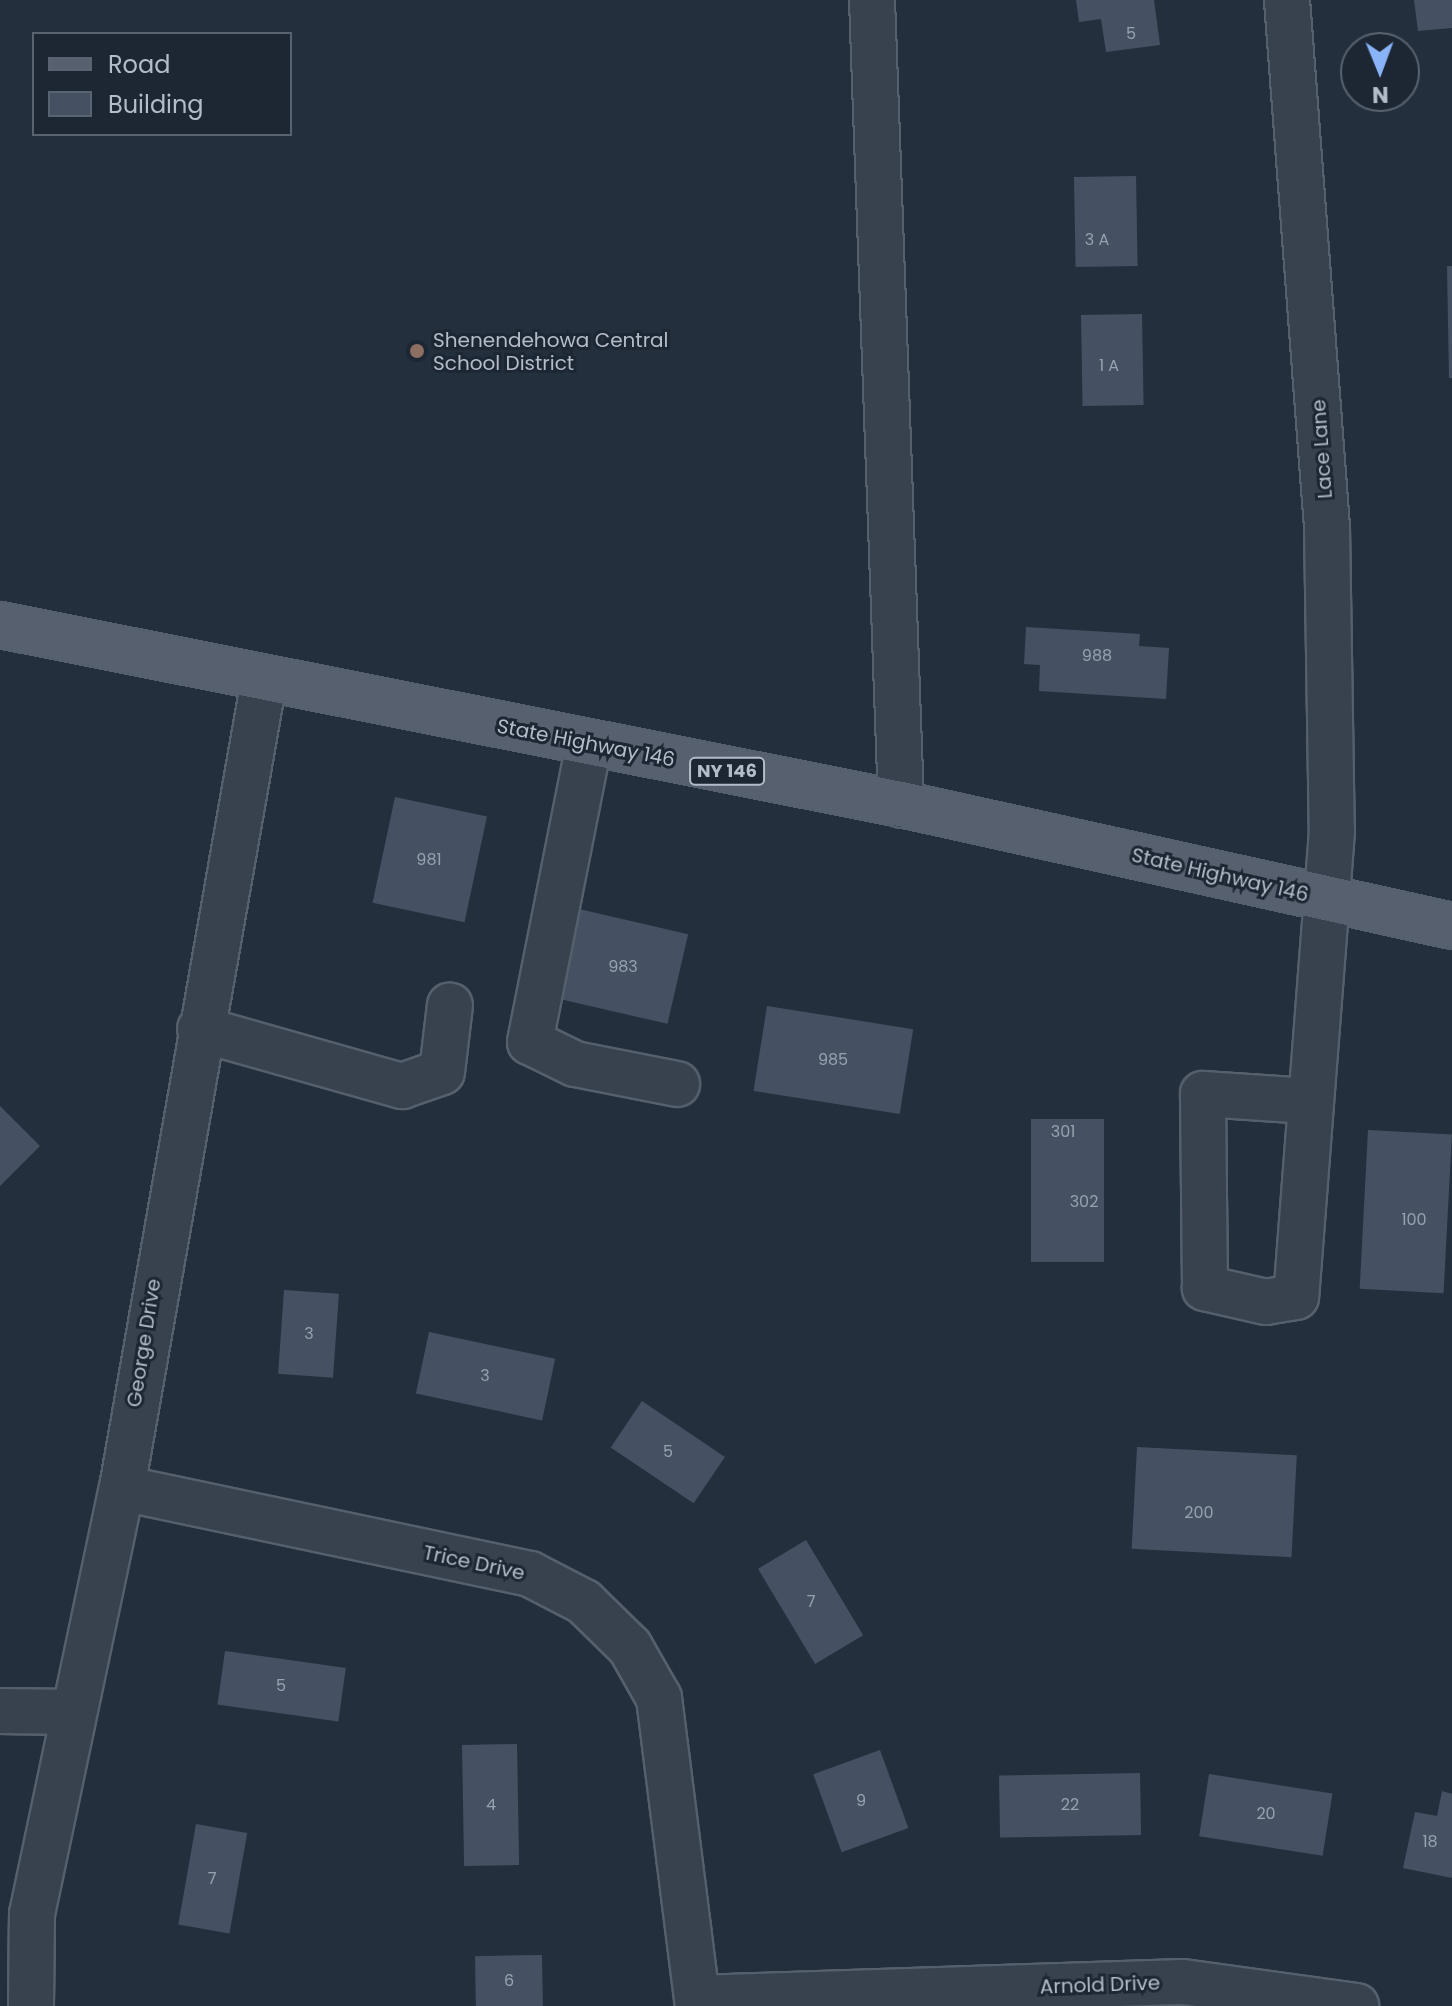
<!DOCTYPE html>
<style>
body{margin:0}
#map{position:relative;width:1452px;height:2006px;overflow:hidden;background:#242f3e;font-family:Poppins,sans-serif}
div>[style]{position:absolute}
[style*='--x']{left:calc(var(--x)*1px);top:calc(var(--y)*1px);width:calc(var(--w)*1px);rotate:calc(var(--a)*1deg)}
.building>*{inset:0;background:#455162;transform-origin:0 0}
.roads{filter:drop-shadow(2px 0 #565f6c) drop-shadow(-2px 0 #565f6c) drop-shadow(0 2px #565f6c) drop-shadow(0 -2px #565f6c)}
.minor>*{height:44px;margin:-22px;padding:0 22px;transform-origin:22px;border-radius:22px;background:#38414e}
.major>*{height:44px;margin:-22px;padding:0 22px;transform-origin:22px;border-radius:22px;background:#56606e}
.dots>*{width:22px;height:22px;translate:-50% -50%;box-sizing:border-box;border:4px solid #1d2633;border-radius:50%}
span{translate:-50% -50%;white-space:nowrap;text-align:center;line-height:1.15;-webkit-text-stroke:6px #1d2633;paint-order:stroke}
.number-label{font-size:16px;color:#98a1af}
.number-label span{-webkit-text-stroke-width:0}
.shield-label span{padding:2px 6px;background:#1d2633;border:2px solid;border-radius:6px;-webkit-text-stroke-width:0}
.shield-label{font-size:18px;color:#b4bcc9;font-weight:700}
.poi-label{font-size:20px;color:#b4bcc9}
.left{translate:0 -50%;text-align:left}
.street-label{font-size:20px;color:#b4bcc9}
.legend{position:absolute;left:32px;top:32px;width:260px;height:104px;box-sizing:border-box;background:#1d2633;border:2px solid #59626f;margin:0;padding:10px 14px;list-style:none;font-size:24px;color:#b4bcc9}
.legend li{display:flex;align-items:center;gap:16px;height:40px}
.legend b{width:40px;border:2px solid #59626f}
.north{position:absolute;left:1340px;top:32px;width:80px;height:80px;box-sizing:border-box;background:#1d2633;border:2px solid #59626f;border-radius:50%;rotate:179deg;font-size:22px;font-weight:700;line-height:32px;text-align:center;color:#b4bcc9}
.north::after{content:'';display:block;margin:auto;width:28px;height:36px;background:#8ab4f8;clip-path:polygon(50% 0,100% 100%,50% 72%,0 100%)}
</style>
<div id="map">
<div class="building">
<div style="clip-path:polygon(1076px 0,1154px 0,1160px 45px,1106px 52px,1101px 19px,1079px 22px)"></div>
<div style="clip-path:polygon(1414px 0,1452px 0,1452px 28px,1418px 31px)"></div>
<div style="left:1136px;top:176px;width:90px;height:62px;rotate:89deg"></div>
<div style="clip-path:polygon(1447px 266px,1452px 266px,1452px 378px,1449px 378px)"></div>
<div style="left:1142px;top:314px;width:91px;height:61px;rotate:89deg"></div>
<div style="clip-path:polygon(1026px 627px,1140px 634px,1139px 646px,1169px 648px,1166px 699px,1039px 691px,1040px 665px,1024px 664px)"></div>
<div style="left:395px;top:797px;width:94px;height:108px;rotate:12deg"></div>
<div style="left:579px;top:909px;width:112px;height:92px;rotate:13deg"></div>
<div style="left:767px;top:1006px;width:148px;height:86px;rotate:9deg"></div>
<div style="clip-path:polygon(0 1106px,40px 1146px,0 1186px)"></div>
<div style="left:1031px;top:1119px;width:73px;height:143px"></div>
<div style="left:1368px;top:1130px;width:84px;height:159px;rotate:3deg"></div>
<div style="left:284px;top:1290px;width:55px;height:84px;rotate:4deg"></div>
<div style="left:429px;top:1332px;width:129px;height:63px;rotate:12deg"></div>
<div style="left:642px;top:1401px;width:100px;height:56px;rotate:34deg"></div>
<div style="left:1137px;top:1447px;width:160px;height:102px;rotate:3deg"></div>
<div style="left:806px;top:1540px;width:111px;height:56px;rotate:59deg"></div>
<div style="left:225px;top:1651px;width:122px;height:54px;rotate:8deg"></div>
<div style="left:517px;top:1744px;width:121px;height:55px;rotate:89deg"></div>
<div style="left:880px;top:1750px;width:83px;height:71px;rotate:70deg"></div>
<div style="left:1140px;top:1773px;width:62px;height:141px;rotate:89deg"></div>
<div style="left:1209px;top:1774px;width:125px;height:63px;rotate:9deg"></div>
<div style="clip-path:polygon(1442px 1791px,1452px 1794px,1452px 1878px,1403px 1868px,1415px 1812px,1437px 1816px)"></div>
<div style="left:196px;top:1824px;width:52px;height:102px;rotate:10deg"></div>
<div style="left:542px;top:1955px;width:51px;height:67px;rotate:89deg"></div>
</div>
<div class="roads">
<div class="minor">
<div style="--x:872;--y:0;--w:805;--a:87.93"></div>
<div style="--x:1287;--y:0;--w:529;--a:85.66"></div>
<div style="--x:1327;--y:527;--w:304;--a:89.1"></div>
<div style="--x:1332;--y:831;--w:467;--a:94.4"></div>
<div style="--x:1296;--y:1297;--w:30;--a:171"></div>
<div style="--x:1266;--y:1302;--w:63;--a:-167.1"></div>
<div style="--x:1205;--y:1288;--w:194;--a:-90.6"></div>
<div style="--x:1203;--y:1094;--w:106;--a:3.8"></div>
<div style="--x:589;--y:744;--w:304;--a:101.2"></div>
<div style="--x:530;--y:1042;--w:50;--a:26.1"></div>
<div style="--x:575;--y:1064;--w:104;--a:11.1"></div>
<div style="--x:200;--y:1029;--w:210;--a:15.8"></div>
<div style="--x:402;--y:1086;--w:42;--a:-19.3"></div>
<div style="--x:442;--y:1072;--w:67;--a:-83.2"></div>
<div style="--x:122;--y:1488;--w:417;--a:11.9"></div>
<div style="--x:530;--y:1574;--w:61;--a:27.4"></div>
<div style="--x:584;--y:1602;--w:64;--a:44.4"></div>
<div style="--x:630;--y:1647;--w:59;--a:60.4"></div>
<div style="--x:659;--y:1698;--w:310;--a:82.8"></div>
<div style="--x:0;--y:1711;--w:70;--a:0.8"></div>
<div style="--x:697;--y:1998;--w:486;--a:-1.9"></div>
<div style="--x:1183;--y:1982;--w:175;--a:7.9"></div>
<div style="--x:31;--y:2006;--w:92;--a:-89.4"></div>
<div style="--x:32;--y:1914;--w:435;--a:-78.1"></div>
<div style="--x:122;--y:1488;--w:820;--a:-80.03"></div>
</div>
<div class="major">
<div style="--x:0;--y:625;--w:919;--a:11.24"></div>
<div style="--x:901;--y:804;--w:564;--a:12.48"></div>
</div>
</div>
<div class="dots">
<div style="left:417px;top:351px;background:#8d6e63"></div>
</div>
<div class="number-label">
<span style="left:1131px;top:34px">5</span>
<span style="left:1097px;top:240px">3 A</span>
<span style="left:1109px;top:366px">1 A</span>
<span style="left:1097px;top:656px">988</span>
<span style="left:429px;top:860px">981</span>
<span style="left:623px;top:967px">983</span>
<span style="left:833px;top:1060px">985</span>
<span style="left:1063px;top:1132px">301</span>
<span style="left:1084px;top:1202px">302</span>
<span style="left:1414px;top:1220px">100</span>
<span style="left:309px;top:1334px">3</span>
<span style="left:485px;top:1376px">3</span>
<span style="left:668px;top:1452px">5</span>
<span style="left:1199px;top:1513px">200</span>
<span style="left:811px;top:1602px">7</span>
<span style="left:281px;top:1686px">5</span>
<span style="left:861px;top:1801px">9</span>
<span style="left:491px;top:1805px">4</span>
<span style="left:1070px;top:1805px">22</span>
<span style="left:1266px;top:1814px">20</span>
<span style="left:1430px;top:1842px">18</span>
<span style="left:212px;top:1879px">7</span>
<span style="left:509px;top:1981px">6</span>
</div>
<div class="shield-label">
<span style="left:727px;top:771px">NY 146</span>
</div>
<div class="poi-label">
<span class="left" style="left:433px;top:352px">Shenendehowa Central<br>School District</span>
</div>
<div class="street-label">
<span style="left:1322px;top:449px;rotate:-94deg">Lace Lane</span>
<span style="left:586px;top:743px;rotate:11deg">State Highway 146</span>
<span style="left:1220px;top:875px;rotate:13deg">State Highway 146</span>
<span style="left:144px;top:1343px;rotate:-81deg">George Drive</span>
<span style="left:474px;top:1563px;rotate:12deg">Trice Drive</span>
<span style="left:1100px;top:1985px;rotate:-2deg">Arnold Drive</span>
</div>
<ul class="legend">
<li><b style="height:10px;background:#56606e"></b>Road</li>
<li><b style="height:22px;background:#455162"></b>Building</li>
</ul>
<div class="north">N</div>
</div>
